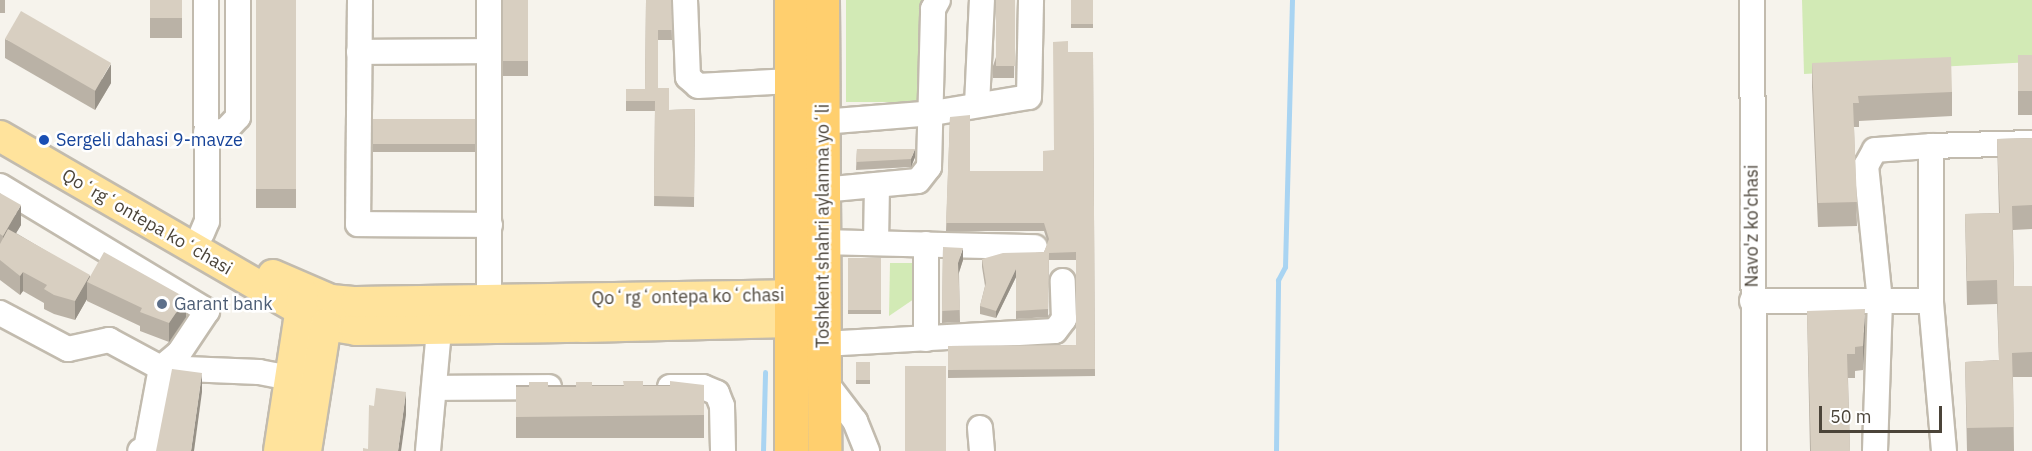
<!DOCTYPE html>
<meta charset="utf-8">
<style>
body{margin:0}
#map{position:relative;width:2032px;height:451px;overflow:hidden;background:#f6f3ec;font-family:"IBM Plex Sans",sans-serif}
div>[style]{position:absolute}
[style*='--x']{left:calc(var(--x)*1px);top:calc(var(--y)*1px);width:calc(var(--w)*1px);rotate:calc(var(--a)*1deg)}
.green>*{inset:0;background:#d2eab5;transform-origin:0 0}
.stream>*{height:5px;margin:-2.5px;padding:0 2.5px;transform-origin:2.5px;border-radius:2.5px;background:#a9d4f2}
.roads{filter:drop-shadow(2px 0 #c2bbae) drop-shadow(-2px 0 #c2bbae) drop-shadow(0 2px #c2bbae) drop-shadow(0 -2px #c2bbae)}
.minor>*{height:24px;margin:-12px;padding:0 12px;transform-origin:12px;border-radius:12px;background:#fff}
.major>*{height:30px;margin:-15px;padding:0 15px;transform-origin:15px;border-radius:15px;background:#ffe39c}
.highway>*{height:33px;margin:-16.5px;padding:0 16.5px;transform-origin:16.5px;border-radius:16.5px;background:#ffcf6e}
.wall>*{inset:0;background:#bab2a6;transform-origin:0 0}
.shaded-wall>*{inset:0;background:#979187}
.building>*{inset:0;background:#d8cfc1;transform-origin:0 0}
.dots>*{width:16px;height:16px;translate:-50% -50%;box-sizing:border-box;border:3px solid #fff;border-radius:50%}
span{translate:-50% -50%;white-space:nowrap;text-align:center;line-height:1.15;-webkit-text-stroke:5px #fff;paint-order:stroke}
.transit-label{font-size:18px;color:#164399}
.left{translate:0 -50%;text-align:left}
.street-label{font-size:18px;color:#4b4439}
.service-label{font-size:18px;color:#4e5e75}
.scale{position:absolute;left:1819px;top:406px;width:123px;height:27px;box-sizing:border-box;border:3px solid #4b4439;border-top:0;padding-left:8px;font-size:18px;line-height:21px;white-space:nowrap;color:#4b4439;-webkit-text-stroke:4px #fff;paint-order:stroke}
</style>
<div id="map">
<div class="green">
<div style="left:846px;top:0;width:76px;height:102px"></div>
<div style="clip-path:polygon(1802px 0,2032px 0,2032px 62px,1804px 74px)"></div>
<div style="clip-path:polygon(890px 263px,915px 263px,914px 299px,889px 316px)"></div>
</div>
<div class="stream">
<div style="--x:763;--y:451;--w:79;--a:-88.5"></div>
<div style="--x:1276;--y:451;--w:171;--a:-89.3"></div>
<div style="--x:1278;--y:280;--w:15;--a:-62"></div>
<div style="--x:1285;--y:267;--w:267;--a:-88.5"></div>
</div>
<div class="roads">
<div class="minor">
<div style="--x:360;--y:0;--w:224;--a:90.5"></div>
<div style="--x:358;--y:224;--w:132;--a:0.4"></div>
<div style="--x:489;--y:0;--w:300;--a:90"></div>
<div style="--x:685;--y:0;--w:77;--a:87.8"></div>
<div style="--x:688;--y:77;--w:13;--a:42"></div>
<div style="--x:698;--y:86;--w:93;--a:-3.1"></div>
<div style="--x:1752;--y:0;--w:451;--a:89.7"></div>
<div style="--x:359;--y:52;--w:130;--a:-0.4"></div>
<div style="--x:977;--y:105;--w:105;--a:-87.3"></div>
<div style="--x:822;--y:122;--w:111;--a:-4.6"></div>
<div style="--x:933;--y:113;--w:97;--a:-9.5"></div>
<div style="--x:1029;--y:97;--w:97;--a:-88.8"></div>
<div style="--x:206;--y:132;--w:19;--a:-3"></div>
<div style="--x:225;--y:131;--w:19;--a:-47"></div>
<div style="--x:238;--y:117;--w:117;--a:-90"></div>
<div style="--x:0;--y:186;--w:242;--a:31.1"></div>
<div style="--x:207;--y:311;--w:50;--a:123.7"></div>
<div style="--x:179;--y:353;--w:23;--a:140"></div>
<div style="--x:161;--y:368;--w:82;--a:100.5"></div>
<div style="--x:146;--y:449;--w:6;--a:162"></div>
<div style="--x:822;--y:190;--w:96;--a:-5.4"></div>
<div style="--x:918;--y:181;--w:18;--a:-52"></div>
<div style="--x:929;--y:167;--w:158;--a:-88.5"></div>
<div style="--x:933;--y:9;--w:10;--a:-61"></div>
<div style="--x:202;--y:233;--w:13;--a:-67"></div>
<div style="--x:207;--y:221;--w:221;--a:-90.3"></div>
<div style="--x:823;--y:242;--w:212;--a:1.4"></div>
<div style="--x:876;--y:243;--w:58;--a:-89"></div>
<div style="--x:926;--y:244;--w:95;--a:90"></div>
<div style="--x:1752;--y:301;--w:179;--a:0"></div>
<div style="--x:0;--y:313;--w:77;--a:27.9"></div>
<div style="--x:68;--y:349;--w:42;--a:-12.4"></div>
<div style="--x:109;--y:340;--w:59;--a:28.3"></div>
<div style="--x:161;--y:368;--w:98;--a:2.3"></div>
<div style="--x:259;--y:372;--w:33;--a:11"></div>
<div style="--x:823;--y:344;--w:232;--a:-3.2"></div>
<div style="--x:1055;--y:331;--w:15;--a:-53"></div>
<div style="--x:1064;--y:319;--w:38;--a:-92"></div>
<div style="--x:823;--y:379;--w:53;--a:52.7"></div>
<div style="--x:855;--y:421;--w:32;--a:68"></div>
<div style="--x:670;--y:387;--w:33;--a:0"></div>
<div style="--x:703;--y:387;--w:15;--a:23"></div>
<div style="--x:717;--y:393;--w:14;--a:69"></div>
<div style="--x:722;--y:406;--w:45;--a:88.7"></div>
<div style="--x:434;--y:388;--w:115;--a:-0.5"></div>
<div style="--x:980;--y:428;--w:23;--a:85"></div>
<div style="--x:428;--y:451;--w:121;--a:-84.8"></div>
<div style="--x:1875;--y:451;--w:150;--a:-88.1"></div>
<div style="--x:1880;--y:301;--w:136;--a:-95.9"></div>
<div style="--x:1866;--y:166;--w:18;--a:-61"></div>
<div style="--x:1875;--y:150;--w:56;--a:-4.1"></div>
<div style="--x:1944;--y:451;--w:151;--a:-95"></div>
<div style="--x:1931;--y:301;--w:155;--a:-90"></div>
<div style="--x:1931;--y:146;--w:101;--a:-1.7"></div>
</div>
<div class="major">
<div style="--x:0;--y:136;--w:377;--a:30.1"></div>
<div style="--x:326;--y:325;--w:30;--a:9"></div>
<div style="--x:356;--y:330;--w:227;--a:-0.8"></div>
<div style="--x:583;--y:327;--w:208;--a:-1.4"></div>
<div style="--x:791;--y:322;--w:23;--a:-23"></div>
<div style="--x:273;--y:275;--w:63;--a:23.3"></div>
<div style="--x:331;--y:300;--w:25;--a:5"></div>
<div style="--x:356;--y:302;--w:435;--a:-0.9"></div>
<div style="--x:791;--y:295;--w:22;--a:21"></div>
<div style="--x:279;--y:451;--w:159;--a:-81.3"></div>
<div style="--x:306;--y:451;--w:128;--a:-81"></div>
</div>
<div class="highway">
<div style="--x:791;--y:0;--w:451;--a:90"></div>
<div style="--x:822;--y:0;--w:451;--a:89.7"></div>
</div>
</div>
<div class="wall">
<div style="left:0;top:0;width:5px;height:13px"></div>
<div style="left:150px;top:0;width:32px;height:38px"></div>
<div style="left:256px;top:0;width:40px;height:208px"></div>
<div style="left:503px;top:0;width:25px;height:76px"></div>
<div style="clip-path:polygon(646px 0,671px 0,672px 40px,658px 40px,658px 88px,669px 110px,695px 109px,694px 207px,654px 206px,655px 111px,626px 111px,626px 89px,645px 89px)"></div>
<div style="clip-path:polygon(1015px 0,1014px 78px,993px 78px,993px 66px)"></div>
<div style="left:1071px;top:0;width:22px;height:28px"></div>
<div style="clip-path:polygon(5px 39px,111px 83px,95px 110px,5px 58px)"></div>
<div style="clip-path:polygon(1068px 52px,1093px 52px,1095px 376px,948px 378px,948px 346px,1076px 345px,1076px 260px,1049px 260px,1048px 317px,1016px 319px,1016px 277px,996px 318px,980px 314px,980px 306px,985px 286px,982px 267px,982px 259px,1044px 252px,1048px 243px,1044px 231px,946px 231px,950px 117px,970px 171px,1043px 171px,1054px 150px)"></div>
<div style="left:2018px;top:55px;width:14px;height:60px"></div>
<div style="clip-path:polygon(1812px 63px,1952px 92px,1952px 116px,1859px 121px,1859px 127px,1854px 127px,1857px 226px,1818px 227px,1812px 87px)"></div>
<div style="left:373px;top:119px;width:102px;height:33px"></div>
<div style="clip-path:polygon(2032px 138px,2032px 229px,2013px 230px,2014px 286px,2032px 286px,2032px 377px,2013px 377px,2014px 451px,1967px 451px,1965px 362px,1999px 360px,1997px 304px,1967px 305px,1965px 214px,1999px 213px,1997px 139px)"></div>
<div style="clip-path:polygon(857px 149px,915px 157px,911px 167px,856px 170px)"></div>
<div style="clip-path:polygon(0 193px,21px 225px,16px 233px,90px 277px,186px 317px,169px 342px,140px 331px,140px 326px,87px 301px,87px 299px,75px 320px,54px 314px,44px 309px,44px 303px,23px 291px,20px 295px,0 280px)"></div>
<div style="clip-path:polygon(943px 247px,963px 260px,959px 273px,960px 322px,942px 323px)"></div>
<div style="left:848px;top:258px;width:33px;height:56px"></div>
<div style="clip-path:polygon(1807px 311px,1865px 333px,1863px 370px,1855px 371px,1855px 378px,1848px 378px,1850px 451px,1810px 451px)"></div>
<div style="left:856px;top:362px;width:14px;height:22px"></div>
<div style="left:704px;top:385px;width:53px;height:188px;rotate:90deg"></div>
</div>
<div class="shaded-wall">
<div style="clip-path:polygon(111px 64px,111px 83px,95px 110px,95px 91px)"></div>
<div style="clip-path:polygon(915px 149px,915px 157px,911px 167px,911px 159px)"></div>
<div style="clip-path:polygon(21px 205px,21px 225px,3px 255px,3px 236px)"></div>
<div style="clip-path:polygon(963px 248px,963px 260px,958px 275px,958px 263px)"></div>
<div style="clip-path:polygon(1016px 269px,1016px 277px,996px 318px,996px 311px)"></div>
<div style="clip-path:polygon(23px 272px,23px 291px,20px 295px,20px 276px)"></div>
<div style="clip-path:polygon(90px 275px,90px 283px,87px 282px,87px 299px,75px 320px,75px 301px)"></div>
<div style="clip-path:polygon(186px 298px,186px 317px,169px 342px,169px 323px)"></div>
<div style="clip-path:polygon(1865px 309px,1865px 333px,1863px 370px,1863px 346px)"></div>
<div style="clip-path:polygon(202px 373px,202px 392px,194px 451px,191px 451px)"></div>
<div style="clip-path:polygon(406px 392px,406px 415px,401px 451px,398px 451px)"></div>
</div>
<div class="building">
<div style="left:150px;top:0;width:32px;height:18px"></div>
<div style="left:256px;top:0;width:40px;height:189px"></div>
<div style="left:503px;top:0;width:25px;height:61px"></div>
<div style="clip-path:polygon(646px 0,671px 0,672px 30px,658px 30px,658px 88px,669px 88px,669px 110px,695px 109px,694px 197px,654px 196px,655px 101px,626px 101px,626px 89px,645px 89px)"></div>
<div style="left:996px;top:0;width:19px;height:66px"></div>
<div style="left:1071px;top:0;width:22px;height:24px"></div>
<div style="left:21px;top:11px;width:104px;height:32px;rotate:30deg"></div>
<div style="clip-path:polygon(1068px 41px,1068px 52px,1093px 52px,1095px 369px,948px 370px,948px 346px,1076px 345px,1076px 252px,1049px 253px,1048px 309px,1016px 311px,1016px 269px,996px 311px,980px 306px,986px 283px,982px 259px,1003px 253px,1044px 252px,1049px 239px,1044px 223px,946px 223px,950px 117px,970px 115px,970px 171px,1043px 171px,1043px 151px,1054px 150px,1053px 42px)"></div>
<div style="left:2018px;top:55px;width:14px;height:36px"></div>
<div style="clip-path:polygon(1951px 57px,1952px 92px,1858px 96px,1859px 103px,1853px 103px,1857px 202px,1818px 203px,1812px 63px)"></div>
<div style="left:373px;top:119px;width:102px;height:25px"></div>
<div style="clip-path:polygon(2032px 138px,2032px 205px,2012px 206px,2014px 286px,2032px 286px,2032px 352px,2012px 353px,2014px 427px,1967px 428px,1965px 362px,1999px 360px,1997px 280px,1967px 281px,1965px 214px,2000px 213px,1997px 139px)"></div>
<div style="clip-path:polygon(857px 149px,915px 149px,911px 159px,856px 162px)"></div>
<div style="clip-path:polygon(0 193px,21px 205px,3px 236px,0 234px)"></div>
<div style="clip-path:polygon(8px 229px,90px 275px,75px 301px,54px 295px,44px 289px,47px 285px,23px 272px,20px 276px,0 260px,0 244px)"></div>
<div style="clip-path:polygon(943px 247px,963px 248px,958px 263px,960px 310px,942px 311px)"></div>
<div style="clip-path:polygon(104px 252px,186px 298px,169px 323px,140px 312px,142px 308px,87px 282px)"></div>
<div style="left:848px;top:258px;width:33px;height:52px"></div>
<div style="clip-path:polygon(1865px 309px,1863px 346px,1855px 347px,1855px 354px,1847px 354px,1850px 451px,1811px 451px,1807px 311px)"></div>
<div style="left:856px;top:362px;width:14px;height:18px"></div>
<div style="left:905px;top:366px;width:41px;height:85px"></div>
<div style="clip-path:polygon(172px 369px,202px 373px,191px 451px,156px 451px)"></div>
<div style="clip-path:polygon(623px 381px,643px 381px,643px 386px,670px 386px,670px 381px,704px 385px,704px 415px,516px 417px,516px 387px,529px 387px,529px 382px,548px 382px,548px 387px,576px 387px,576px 382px,592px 382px,592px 386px,624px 386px)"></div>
<div style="clip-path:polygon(376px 388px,406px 392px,398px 451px,363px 451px,363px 448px,368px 449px,369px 405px,374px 406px)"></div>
</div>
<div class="dots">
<div style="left:44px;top:140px;background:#1a4fb4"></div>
<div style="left:162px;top:304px;background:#5c6f8a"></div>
</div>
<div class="transit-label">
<span class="left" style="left:56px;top:140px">Sergeli dahasi 9-mavze</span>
</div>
<div class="street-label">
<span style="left:147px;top:222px;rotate:30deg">Qoʻrgʻontepa koʻchasi</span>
<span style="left:823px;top:226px;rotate:-90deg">Toshkent shahri aylanma yoʻli</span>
<span style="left:1752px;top:226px;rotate:-90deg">Navo'z ko'chasi</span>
<span style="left:688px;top:297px;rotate:-1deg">Qoʻrgʻontepa koʻchasi</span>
</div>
<div class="service-label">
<span class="left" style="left:174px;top:304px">Garant bank</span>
</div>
<div class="scale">50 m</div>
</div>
